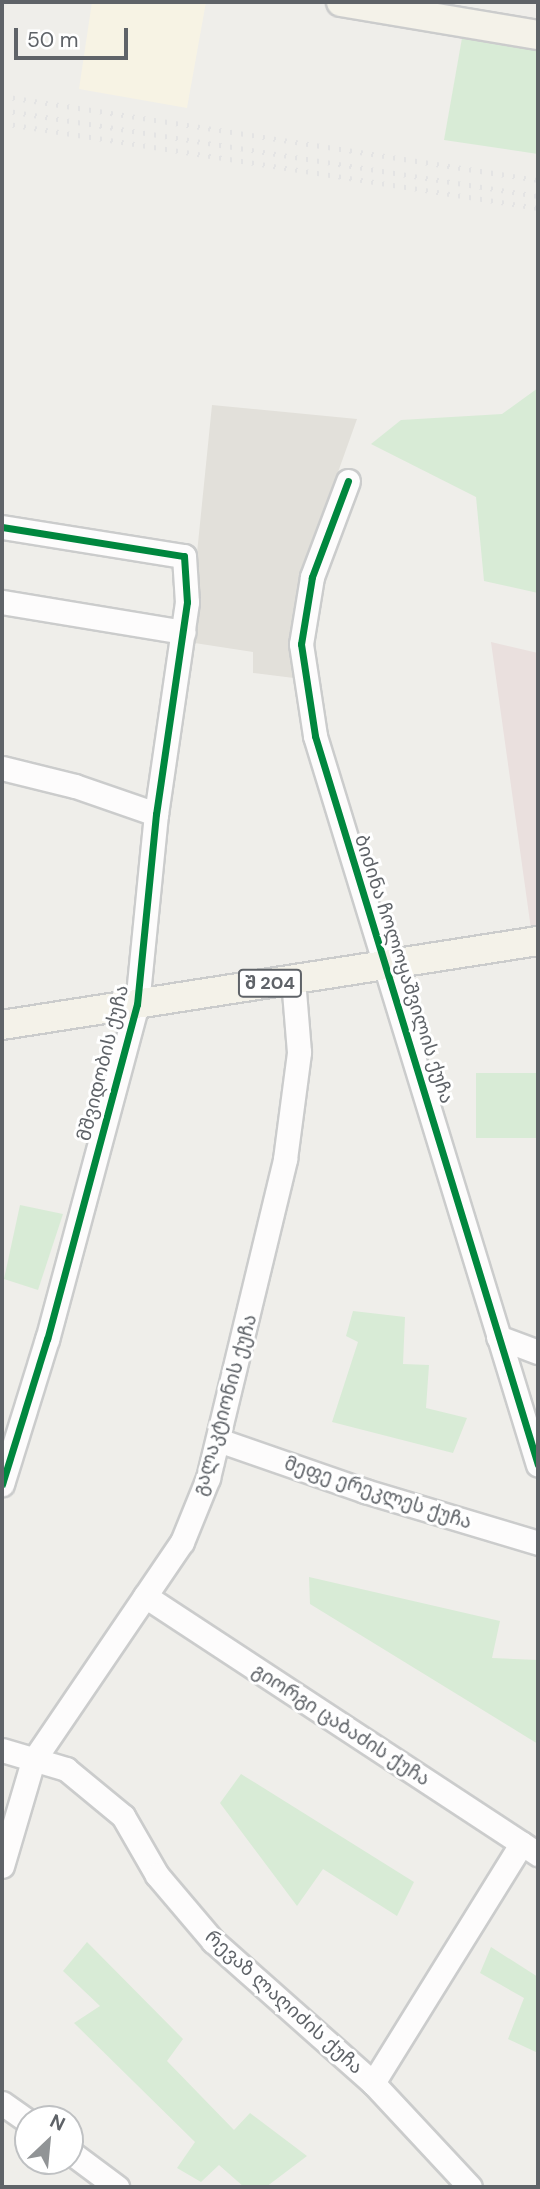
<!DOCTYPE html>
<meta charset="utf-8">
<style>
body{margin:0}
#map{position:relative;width:540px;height:2189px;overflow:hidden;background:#efeeea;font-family:"DM Sans","Noto Sans Georgian",sans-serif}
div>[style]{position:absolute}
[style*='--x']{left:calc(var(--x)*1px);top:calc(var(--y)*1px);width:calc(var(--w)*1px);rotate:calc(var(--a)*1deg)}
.commercial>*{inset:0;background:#f7f3e4}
.education>*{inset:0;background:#e2e0da}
.medical>*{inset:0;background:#eae0de}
.green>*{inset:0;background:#d8ebd6;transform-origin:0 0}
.roads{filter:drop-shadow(2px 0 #cbcccc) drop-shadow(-2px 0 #cbcccc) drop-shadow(0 2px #cbcccc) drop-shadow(0 -2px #cbcccc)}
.minor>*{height:23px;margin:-11.5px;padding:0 11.5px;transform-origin:11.5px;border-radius:11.5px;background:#fdfcfc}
.major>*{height:28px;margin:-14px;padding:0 14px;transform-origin:14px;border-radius:14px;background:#f4f2e9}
.rail>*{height:4.5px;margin-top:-2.25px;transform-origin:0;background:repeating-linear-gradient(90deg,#e4e4e4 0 2px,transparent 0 11px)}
.cycleway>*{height:7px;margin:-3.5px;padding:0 3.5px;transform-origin:3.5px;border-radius:3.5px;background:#00873e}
span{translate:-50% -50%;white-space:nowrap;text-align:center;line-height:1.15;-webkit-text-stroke:6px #fff;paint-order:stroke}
.shield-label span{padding:2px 5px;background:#fff;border:2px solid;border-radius:5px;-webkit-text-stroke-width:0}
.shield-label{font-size:18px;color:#5f6368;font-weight:700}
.street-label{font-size:19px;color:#5f6368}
.frame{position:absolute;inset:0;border:4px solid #5f6368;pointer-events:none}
.north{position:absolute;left:14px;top:2105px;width:70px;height:70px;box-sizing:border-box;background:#fff;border:2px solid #bfc1c3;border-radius:50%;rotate:26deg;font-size:19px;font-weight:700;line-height:28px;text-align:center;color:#5f6368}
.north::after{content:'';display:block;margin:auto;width:24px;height:32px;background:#919496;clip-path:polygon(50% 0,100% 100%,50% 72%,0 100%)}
.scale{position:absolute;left:14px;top:28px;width:114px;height:32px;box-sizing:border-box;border:4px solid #5f6368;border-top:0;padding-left:9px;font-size:21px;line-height:24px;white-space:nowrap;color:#5f6368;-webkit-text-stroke:5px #fff;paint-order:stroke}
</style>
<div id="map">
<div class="commercial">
<div style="clip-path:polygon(92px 2px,206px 2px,187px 108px,79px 89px)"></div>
</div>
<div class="education">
<div style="clip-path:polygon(212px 405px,357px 419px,297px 587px,294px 678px,253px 673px,253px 652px,188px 642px)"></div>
</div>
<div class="medical">
<div style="clip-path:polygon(491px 642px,538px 653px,538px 927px,531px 929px)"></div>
</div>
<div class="green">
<div style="clip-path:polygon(462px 38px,538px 49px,538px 154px,444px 140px)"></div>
<div style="clip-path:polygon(538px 388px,538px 593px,484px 581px,476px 497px,371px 444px,401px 420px,502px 414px)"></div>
<div style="left:538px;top:1073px;width:65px;height:62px;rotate:90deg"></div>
<div style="clip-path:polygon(20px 1205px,63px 1214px,38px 1290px,4px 1279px)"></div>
<div style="clip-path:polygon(353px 1311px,405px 1317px,403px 1364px,429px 1365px,426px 1408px,467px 1418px,453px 1453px,332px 1422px,358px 1342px,346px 1336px)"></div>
<div style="clip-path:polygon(309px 1577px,500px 1621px,492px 1658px,538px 1660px,538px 1744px,310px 1604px)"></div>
<div style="clip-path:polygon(241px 1774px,414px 1882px,397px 1916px,323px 1869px,297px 1906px,220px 1803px)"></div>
<div style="clip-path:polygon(87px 1942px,183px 2039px,167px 2061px,234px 2130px,250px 2113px,307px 2156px,266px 2187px,244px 2187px,219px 2165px,201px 2182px,177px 2168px,195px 2142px,74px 2023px,100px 2006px,63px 1971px)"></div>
<div style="clip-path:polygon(491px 1947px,538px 1977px,538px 2053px,508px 2039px,524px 1998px,480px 1973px)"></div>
</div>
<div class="roads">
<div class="minor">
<div style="--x:348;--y:481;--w:103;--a:110.6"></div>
<div style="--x:312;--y:577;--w:68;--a:99.3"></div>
<div style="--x:301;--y:644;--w:93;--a:81.3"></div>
<div style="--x:315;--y:736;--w:762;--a:72.99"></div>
<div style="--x:2;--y:527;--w:184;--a:9.1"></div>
<div style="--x:184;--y:556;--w:46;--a:86.3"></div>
<div style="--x:187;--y:602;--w:214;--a:98.3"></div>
<div style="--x:156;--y:814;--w:191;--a:95.7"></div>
<div style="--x:137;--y:1004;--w:347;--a:105"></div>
<div style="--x:47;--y:1339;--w:152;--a:107.2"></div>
<div style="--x:2;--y:602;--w:184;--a:9.4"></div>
<div style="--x:2;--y:768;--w:75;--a:13.9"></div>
<div style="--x:75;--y:786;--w:86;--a:19.1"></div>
<div style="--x:498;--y:1337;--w:43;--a:20.6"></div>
<div style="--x:218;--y:1440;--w:156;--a:19.1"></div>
<div style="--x:365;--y:1491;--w:181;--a:16.7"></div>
<div style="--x:145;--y:1596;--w:470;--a:33.3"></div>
<div style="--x:2;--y:1750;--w:67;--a:16.5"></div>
<div style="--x:66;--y:1769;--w:74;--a:39.5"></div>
<div style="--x:123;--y:1816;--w:68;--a:60"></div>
<div style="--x:157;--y:1875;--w:87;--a:49.7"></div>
<div style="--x:213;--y:1941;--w:214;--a:41.6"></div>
<div style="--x:373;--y:2083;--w:142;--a:47"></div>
<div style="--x:2;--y:1866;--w:109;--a:-73.6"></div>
<div style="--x:33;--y:1761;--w:265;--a:-55.8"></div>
<div style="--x:182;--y:1542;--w:69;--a:-67.9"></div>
<div style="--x:208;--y:1478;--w:328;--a:-76.4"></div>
<div style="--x:285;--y:1159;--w:108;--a:-82.5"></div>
<div style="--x:299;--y:1052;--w:73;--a:-94.7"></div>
<div style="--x:373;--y:2083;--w:282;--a:-58.2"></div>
<div style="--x:2;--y:2103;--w:32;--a:35"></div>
<div style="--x:70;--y:2152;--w:59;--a:36.7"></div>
</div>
<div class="major">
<div style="--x:341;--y:2;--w:200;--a:9.5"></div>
<div style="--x:2;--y:1025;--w:543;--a:-8.91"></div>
</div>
</div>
<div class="rail">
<div style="--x:2;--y:96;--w:543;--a:8.91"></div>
<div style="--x:2;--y:110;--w:543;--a:9.12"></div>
<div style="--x:2;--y:123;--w:543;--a:9.01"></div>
</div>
<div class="cycleway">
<div style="--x:348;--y:481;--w:103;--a:110.6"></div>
<div style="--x:312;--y:577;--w:68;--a:99.3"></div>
<div style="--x:301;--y:644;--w:93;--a:81.3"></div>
<div style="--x:315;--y:736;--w:762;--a:72.99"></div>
<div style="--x:2;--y:527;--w:184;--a:9.1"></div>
<div style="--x:184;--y:556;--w:46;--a:86.3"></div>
<div style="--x:187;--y:602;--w:214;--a:98.3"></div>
<div style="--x:156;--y:814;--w:191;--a:95.7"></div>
<div style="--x:137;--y:1004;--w:347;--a:105"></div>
<div style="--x:47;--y:1339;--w:152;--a:107.2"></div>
</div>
<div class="shield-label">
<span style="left:270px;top:983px">შ 204</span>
</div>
<div class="street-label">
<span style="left:404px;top:969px;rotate:72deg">ბიძინა ჩოლოყაშვილის ქუჩა</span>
<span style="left:103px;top:1063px;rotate:-76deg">მშვიდობის ქუჩა</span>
<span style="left:225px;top:1405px;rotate:-74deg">გალაკტიონის ქუჩა</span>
<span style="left:378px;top:1493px;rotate:18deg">მეფე ერეკლეს ქუჩა</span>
<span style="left:341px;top:1725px;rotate:33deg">გიორგი ცაბაძის ქუჩა</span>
<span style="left:284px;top:2002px;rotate:42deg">რევაზ ლაღიძის ქუჩა</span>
</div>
<div class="frame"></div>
<div class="north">N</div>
<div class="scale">50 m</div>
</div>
